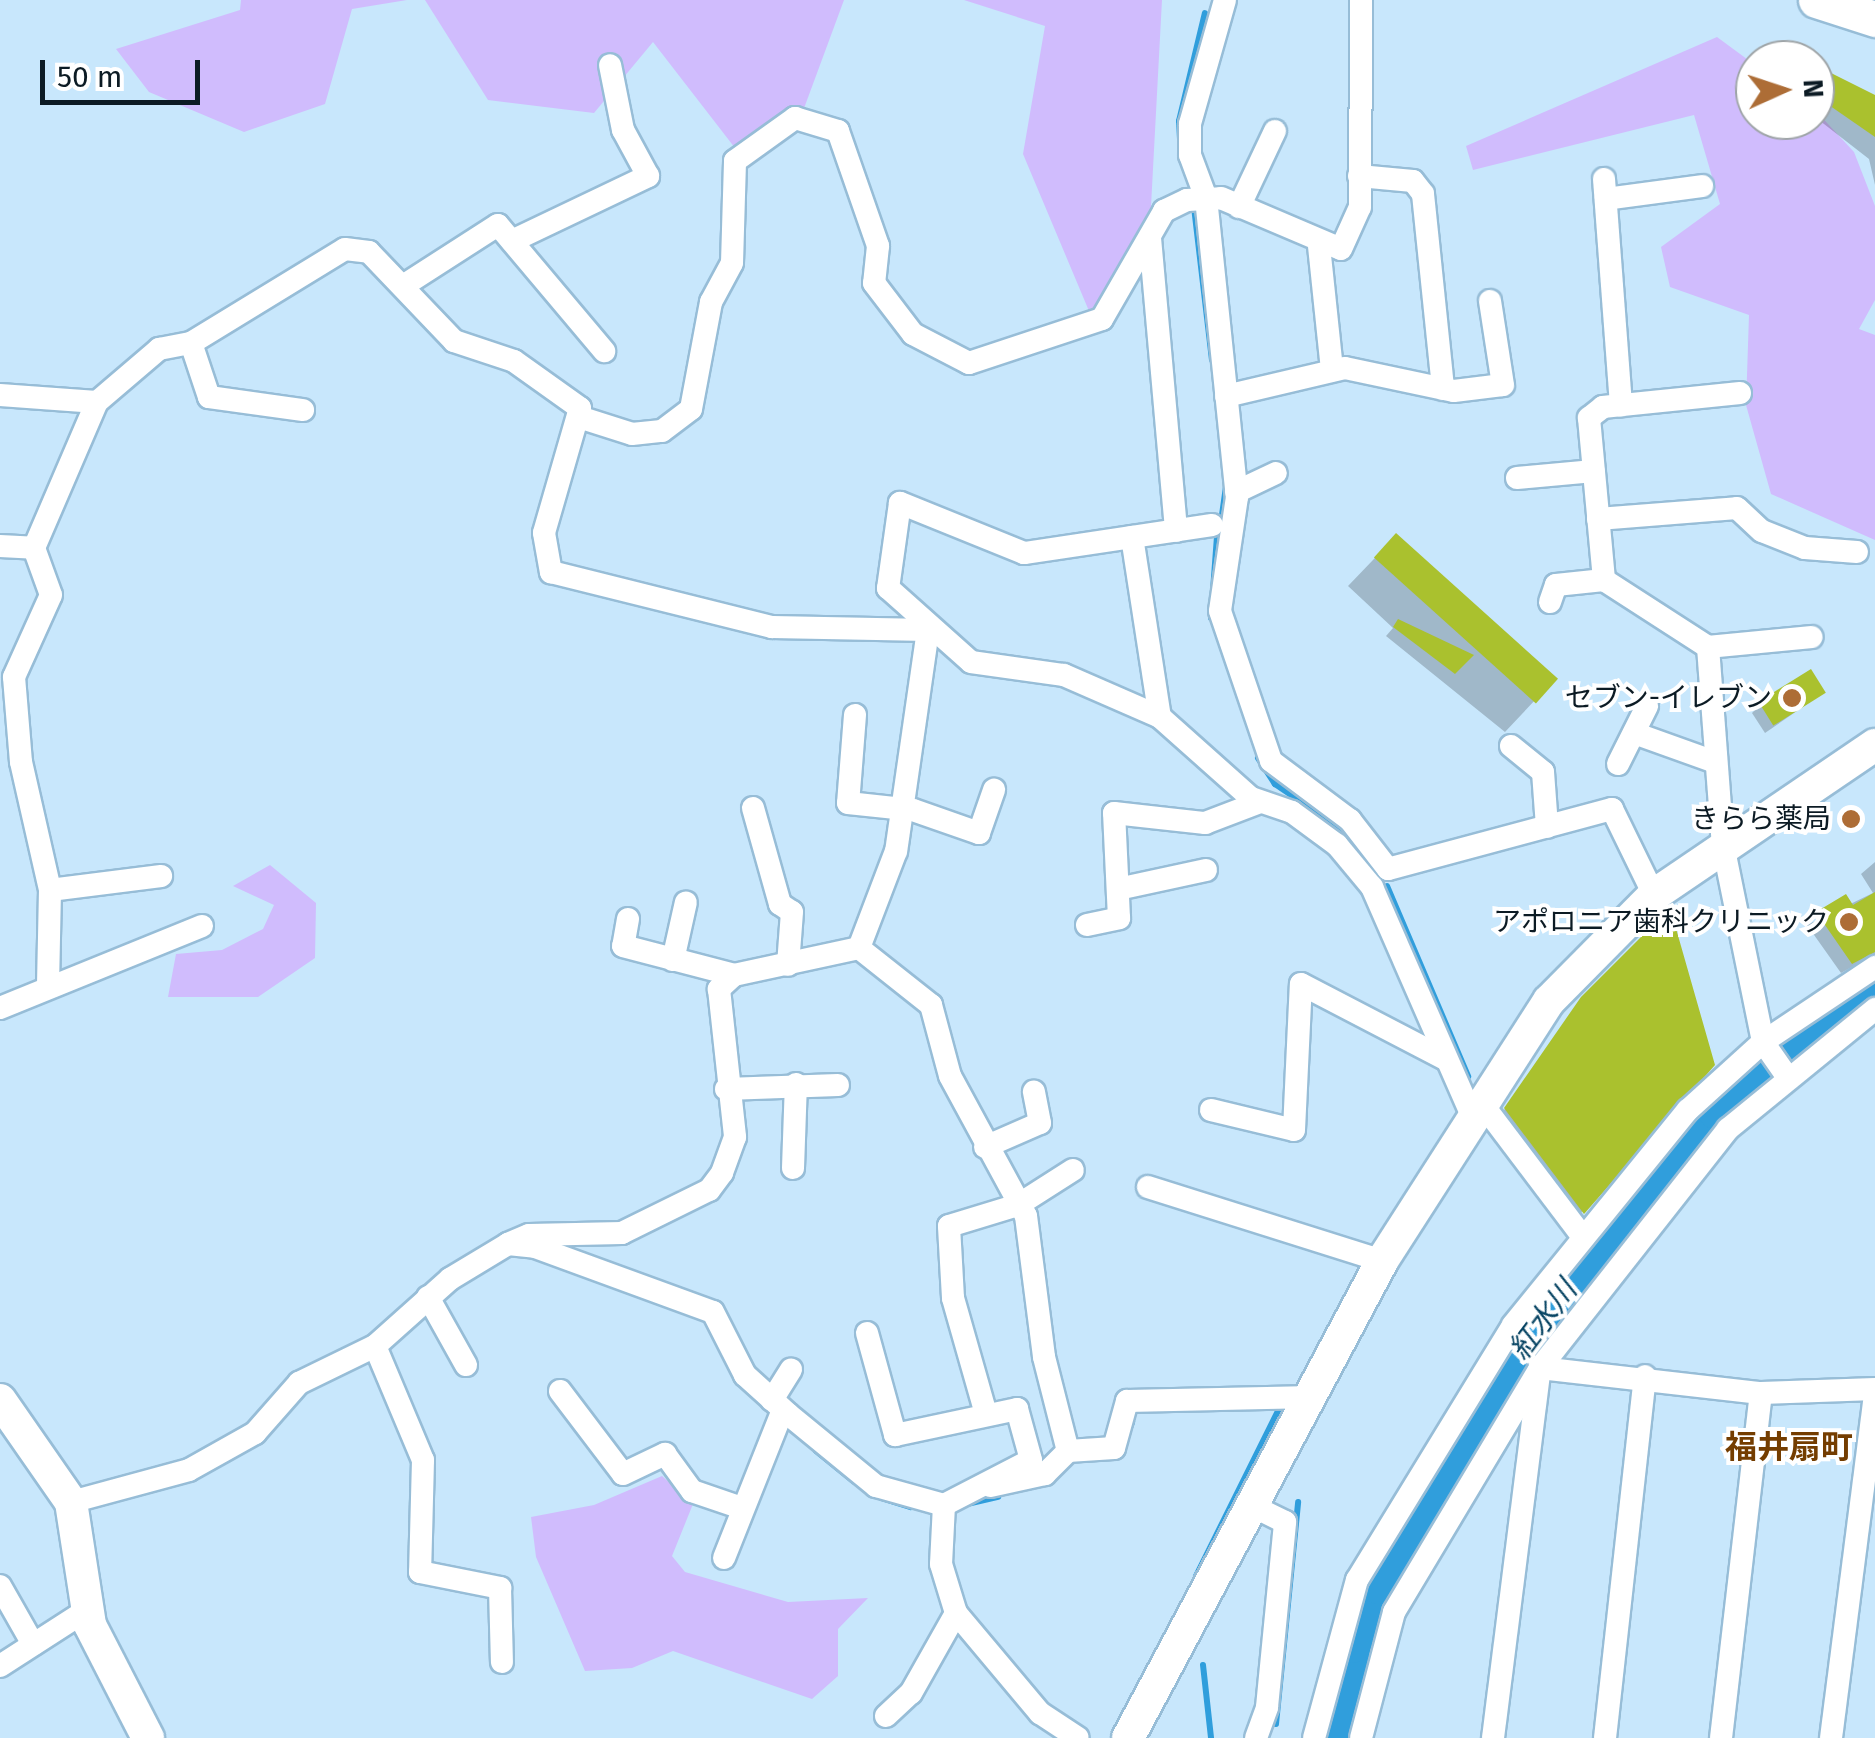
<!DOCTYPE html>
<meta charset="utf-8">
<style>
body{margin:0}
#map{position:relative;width:1875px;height:1738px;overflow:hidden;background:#c8e7fc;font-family:"Fira Sans","Noto Sans JP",sans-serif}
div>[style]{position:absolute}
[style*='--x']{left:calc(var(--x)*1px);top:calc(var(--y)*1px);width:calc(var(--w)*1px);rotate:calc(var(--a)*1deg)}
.green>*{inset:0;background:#d0bcfd}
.shadow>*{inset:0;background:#0003}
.stream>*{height:6px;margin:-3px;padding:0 3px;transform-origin:3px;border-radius:3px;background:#309edc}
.river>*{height:38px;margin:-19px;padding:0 19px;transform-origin:19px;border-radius:19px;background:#309edc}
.building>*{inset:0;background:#aac12e;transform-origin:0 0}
.roads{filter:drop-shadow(2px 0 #97bdd7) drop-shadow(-2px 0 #97bdd7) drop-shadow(0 2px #97bdd7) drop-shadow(0 -2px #97bdd7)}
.street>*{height:22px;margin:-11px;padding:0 11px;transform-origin:11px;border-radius:11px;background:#fff}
.secondary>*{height:32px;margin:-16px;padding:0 16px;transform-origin:16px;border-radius:16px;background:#fff}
.primary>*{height:35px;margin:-17.5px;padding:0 17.5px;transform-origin:17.5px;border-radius:17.5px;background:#fff}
.dots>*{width:28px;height:28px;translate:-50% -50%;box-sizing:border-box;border:5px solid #fff;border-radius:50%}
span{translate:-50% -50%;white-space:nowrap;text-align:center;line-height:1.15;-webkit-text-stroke:8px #fff;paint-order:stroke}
.poi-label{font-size:28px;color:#0c1b24}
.right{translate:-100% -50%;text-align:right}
.water-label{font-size:30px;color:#074463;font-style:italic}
.quarter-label{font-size:32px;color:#743d00;font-weight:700}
.north{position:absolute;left:1735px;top:40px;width:100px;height:100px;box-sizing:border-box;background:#fff;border:2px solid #9ea4a7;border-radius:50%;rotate:87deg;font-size:28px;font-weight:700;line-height:40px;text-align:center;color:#0c1b24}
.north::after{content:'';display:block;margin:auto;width:35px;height:45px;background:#ad6d36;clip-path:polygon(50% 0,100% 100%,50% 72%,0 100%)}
.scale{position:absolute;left:40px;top:60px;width:160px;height:45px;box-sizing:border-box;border:5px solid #0c1b24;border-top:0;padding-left:12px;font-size:30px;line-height:35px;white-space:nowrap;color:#0c1b24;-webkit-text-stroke:8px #fff;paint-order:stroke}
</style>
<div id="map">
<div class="green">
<div style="clip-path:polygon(241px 0,407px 0,352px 9px,325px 104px,244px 132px,149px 92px,116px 49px,240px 10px)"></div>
<div style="clip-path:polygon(425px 0,844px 0,803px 111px,735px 148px,653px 42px,594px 113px,488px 100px)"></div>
<div style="clip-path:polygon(964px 0,1162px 0,1150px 225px,1119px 287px,1089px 311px,1023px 154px,1045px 26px)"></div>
<div style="clip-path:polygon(1717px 37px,1755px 65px,1755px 120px,1815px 120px,1815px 110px,1854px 152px,1875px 206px,1875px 300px,1859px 329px,1875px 335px,1875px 540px,1771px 494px,1746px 405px,1749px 315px,1670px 287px,1661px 247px,1720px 204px,1694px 115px,1473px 170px,1466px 146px)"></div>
<div style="clip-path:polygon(270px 865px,316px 903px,315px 958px,258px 997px,168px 997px,176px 954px,222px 950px,263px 929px,274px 905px,233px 886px)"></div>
<div style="clip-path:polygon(662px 1476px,693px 1504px,672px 1556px,685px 1572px,788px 1602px,868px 1598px,838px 1629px,838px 1676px,812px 1699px,673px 1651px,632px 1668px,585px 1671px,536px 1557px,531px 1517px,594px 1505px)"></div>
</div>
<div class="shadow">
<div style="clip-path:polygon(1826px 73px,1875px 97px,1875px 185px,1869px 159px,1815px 117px,1815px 84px)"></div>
<div style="clip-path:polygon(1396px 536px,1554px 680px,1505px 732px,1386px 636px,1393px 628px,1348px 586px)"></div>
<div style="clip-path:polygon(1823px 693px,1765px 733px,1752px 713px,1760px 705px)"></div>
<div style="clip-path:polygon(1875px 862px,1875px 954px,1841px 973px,1807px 925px,1873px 893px,1861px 874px)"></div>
<div style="clip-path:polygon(1578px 1004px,1712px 1065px,1579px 1215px,1502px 1113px)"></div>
</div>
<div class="stream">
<div style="--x:1181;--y:158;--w:37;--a:-93"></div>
<div style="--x:1179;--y:121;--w:111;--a:-76.5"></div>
<div style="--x:1194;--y:207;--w:154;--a:83.3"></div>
<div style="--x:1221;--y:522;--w:35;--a:-82"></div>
<div style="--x:1211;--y:618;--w:82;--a:-85.8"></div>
<div style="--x:1258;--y:758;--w:31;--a:57"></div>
<div style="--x:1275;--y:784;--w:86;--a:34.1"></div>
<div style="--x:1387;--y:886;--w:207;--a:66.9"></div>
<div style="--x:816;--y:1451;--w:48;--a:39"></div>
<div style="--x:1121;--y:1451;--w:31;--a:-69"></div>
<div style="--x:881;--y:1498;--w:31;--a:17"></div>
<div style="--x:967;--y:1504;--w:32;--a:-13"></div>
<div style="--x:1196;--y:1576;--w:189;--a:-63.6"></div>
<div style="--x:1203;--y:1665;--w:73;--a:83.7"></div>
<div style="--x:1276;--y:1724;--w:223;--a:-84.3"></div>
</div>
<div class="river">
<div style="--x:1336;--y:1738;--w:95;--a:-80.3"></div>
<div style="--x:1352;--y:1644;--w:64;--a:-66.2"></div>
<div style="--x:1378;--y:1585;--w:310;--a:-58.7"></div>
<div style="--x:1539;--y:1320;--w:275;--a:-49.9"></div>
<div style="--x:1716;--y:1110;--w:200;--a:-37.5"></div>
</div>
<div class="building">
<div style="clip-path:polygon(1825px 70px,1875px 95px,1875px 137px,1823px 101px,1815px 89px)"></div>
<div style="left:1396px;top:533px;width:218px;height:33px;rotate:42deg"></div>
<div style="clip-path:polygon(1398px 619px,1474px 655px,1455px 674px,1393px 627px)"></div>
<div style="left:1811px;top:669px;width:28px;height:62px;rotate:58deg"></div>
<div style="clip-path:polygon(1875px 892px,1875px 952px,1852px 964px,1816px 912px,1846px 894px,1853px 905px)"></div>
<div style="clip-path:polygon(1673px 918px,1715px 1065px,1584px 1214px,1504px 1108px,1581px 997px,1648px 930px,1654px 935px)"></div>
</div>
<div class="roads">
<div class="street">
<div style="--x:1225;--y:0;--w:129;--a:105.8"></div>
<div style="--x:1190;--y:124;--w:31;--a:90"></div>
<div style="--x:1190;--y:155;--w:46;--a:69.6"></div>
<div style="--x:1206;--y:198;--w:301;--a:84.1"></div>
<div style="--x:1237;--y:497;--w:115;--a:98.5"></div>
<div style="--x:1220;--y:611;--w:158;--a:71.2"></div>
<div style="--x:1271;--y:761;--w:99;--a:36.8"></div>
<div style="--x:1350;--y:820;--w:62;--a:52.2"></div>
<div style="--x:1388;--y:869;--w:232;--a:-15"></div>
<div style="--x:1612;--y:809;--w:96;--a:64"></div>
<div style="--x:1359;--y:176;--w:54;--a:5.3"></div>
<div style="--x:1413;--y:181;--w:16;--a:52"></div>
<div style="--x:1423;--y:194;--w:196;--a:84.1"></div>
<div style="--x:1604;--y:179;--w:227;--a:85.7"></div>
<div style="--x:1606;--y:199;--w:97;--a:-7.7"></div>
<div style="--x:1239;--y:207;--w:84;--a:-64.7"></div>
<div style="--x:1150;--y:238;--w:294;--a:84.9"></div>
<div style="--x:512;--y:241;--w:151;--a:-25.5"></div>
<div style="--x:648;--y:176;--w:52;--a:-118.5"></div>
<div style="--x:623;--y:130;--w:66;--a:-101.3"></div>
<div style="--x:1319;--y:246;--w:125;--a:84"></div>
<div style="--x:406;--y:284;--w:109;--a:-32.7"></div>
<div style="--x:498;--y:225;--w:165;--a:49.9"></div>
<div style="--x:191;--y:343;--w:57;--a:71.6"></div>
<div style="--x:209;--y:397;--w:95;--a:7.9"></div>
<div style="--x:1740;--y:393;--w:138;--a:174.2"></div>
<div style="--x:1603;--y:407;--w:18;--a:142"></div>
<div style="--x:1589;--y:418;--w:163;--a:84.7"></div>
<div style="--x:1604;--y:580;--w:124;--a:32.8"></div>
<div style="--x:1708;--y:647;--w:199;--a:85.7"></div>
<div style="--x:1723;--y:845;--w:201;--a:78.5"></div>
<div style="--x:1763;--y:1042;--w:40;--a:55.1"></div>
<div style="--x:0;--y:395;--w:97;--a:4.1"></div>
<div style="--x:97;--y:402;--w:82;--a:-40.5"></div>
<div style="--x:159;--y:349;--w:33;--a:-11"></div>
<div style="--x:191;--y:343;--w:180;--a:-31.4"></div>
<div style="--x:345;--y:249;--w:24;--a:7"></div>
<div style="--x:369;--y:252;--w:123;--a:46.3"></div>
<div style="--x:454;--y:341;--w:63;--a:18.4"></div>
<div style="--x:514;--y:361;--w:81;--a:35.5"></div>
<div style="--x:580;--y:408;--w:130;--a:106.1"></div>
<div style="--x:544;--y:533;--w:40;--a:80"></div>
<div style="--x:551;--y:572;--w:228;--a:14"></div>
<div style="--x:772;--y:627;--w:156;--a:1.1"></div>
<div style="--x:928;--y:630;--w:223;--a:98.2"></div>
<div style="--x:896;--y:851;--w:104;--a:110.9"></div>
<div style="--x:859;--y:948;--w:128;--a:167.8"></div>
<div style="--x:734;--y:975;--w:21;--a:137"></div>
<div style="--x:719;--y:989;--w:149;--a:83.8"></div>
<div style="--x:735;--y:1137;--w:38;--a:110"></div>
<div style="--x:722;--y:1173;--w:21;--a:127"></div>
<div style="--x:709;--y:1190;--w:97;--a:153.7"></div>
<div style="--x:622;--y:1233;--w:93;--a:178.8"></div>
<div style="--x:529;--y:1235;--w:23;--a:157"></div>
<div style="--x:1226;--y:396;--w:122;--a:-13.2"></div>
<div style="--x:1345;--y:368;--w:111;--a:11.9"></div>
<div style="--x:1454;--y:391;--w:49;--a:-7"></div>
<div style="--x:1503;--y:385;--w:85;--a:-98.8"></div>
<div style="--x:582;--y:418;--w:52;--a:17.7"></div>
<div style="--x:632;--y:434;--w:30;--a:-6"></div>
<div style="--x:662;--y:431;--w:36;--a:-37"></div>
<div style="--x:691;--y:409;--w:109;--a:-79.4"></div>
<div style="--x:711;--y:302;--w:44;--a:-61.7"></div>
<div style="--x:732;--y:263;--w:102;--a:-88.3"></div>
<div style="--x:735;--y:161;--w:74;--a:-35.6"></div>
<div style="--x:795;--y:118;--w:45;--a:16.8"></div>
<div style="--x:838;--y:131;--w:122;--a:70.8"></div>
<div style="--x:878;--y:246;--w:37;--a:96"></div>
<div style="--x:874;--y:283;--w:64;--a:52.6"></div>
<div style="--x:913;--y:334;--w:63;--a:27.4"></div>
<div style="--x:969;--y:363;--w:140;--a:-18.3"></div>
<div style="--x:1102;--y:319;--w:125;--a:-60.1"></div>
<div style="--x:1164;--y:211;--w:25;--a:-26"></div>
<div style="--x:1187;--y:200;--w:34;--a:-3"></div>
<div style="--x:1221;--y:198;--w:130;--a:23"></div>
<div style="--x:1341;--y:249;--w:46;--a:-65.7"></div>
<div style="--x:1360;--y:207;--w:207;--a:-89.7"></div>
<div style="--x:1517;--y:478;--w:77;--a:-5.2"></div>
<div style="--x:1236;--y:492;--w:44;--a:-25.4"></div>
<div style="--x:1598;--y:519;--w:139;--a:-4.5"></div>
<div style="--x:1737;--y:508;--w:34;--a:43"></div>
<div style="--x:1762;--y:531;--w:46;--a:21.6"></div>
<div style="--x:1805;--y:548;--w:52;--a:4.4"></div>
<div style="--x:1212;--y:525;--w:190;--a:171.5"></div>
<div style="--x:1024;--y:553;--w:134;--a:-158"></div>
<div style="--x:900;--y:503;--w:86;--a:98"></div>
<div style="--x:888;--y:588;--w:111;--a:41.7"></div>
<div style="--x:971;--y:662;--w:94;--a:8"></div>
<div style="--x:1064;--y:675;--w:105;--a:23.6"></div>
<div style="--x:1160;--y:717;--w:122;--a:41.7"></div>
<div style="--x:1251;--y:798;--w:43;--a:18.9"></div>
<div style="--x:1292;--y:812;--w:56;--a:36.3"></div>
<div style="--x:1337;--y:845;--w:55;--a:50.2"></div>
<div style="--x:1372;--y:887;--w:248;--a:66.4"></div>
<div style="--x:1132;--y:537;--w:182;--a:81.2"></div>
<div style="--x:0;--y:546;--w:34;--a:3"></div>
<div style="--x:34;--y:548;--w:159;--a:-66.7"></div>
<div style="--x:34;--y:548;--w:50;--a:70.1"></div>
<div style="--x:51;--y:595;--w:90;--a:114.3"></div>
<div style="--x:14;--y:677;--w:85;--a:85.3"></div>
<div style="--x:21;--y:762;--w:131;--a:77.2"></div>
<div style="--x:50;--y:890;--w:94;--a:91.2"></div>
<div style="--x:1550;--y:602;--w:18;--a:-71"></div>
<div style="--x:1556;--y:585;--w:48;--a:-5.9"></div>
<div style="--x:1708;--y:647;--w:104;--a:-5.5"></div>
<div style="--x:855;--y:715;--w:88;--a:94.5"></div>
<div style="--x:848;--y:803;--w:65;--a:6.1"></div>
<div style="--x:913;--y:810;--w:70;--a:19.2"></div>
<div style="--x:979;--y:833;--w:46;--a:-70.8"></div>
<div style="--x:1634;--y:733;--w:86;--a:19.7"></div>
<div style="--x:1511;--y:746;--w:41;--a:39.1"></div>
<div style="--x:1543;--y:772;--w:55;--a:85.8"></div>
<div style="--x:1618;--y:764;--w:65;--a:-63.4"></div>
<div style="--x:753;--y:808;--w:100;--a:74.3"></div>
<div style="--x:780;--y:904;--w:14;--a:34"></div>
<div style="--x:792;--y:912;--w:53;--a:94.3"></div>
<div style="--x:1118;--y:889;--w:90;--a:-12.2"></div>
<div style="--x:50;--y:890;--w:112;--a:-7.2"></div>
<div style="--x:628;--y:919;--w:27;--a:100"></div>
<div style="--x:623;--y:946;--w:115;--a:14.6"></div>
<div style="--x:1087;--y:925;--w:33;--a:-12"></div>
<div style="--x:1119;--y:918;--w:105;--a:-92.7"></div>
<div style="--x:1114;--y:813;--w:92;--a:6.3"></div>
<div style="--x:1205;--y:823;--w:59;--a:-20.9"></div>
<div style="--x:859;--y:948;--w:92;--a:38.4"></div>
<div style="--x:931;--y:1005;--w:73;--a:75"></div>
<div style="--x:950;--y:1076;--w:159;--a:61.5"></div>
<div style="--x:1026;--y:1216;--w:142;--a:82.7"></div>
<div style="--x:1044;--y:1357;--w:97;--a:75.7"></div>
<div style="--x:1068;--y:1451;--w:33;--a:135"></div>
<div style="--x:1045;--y:1474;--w:56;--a:167.7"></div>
<div style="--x:673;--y:960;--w:59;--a:-77.4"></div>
<div style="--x:0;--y:1008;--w:218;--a:-22.1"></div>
<div style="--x:726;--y:1089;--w:112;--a:-2"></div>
<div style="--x:1480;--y:1101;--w:171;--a:52.9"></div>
<div style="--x:1211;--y:1110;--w:85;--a:13.5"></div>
<div style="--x:1294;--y:1130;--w:146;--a:-87.3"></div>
<div style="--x:1301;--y:984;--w:162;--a:27.5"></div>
<div style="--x:985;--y:1147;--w:60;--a:-23.6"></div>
<div style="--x:1040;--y:1123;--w:32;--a:-101"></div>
<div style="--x:793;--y:1168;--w:84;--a:-88"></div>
<div style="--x:1148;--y:1187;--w:245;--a:17.5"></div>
<div style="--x:428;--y:1297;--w:78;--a:60.8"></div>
<div style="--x:867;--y:1333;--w:106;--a:74.6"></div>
<div style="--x:895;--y:1435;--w:125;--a:-12"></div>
<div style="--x:1017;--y:1409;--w:53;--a:74.6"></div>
<div style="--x:1031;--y:1460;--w:98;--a:152.7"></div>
<div style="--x:375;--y:1346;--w:124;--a:67.2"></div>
<div style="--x:423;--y:1460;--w:112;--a:91.5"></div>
<div style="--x:420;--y:1572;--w:82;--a:11.3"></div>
<div style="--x:500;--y:1588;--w:74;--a:88.5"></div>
<div style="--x:560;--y:1391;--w:104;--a:52.8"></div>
<div style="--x:623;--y:1474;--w:47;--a:-25.5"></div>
<div style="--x:665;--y:1454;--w:46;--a:53.9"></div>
<div style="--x:692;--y:1491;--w:53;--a:18.8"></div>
<div style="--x:772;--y:1400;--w:36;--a:-58"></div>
<div style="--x:986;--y:1414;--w:121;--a:-105.9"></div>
<div style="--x:953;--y:1298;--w:72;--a:-93.2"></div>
<div style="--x:949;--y:1226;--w:72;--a:-16.9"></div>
<div style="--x:1018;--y:1205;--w:65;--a:-32.5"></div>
<div style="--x:1068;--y:1451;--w:46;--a:-3.7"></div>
<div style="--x:1114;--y:1448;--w:49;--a:-74.5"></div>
<div style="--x:1127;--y:1401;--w:186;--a:-1.2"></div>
<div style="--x:71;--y:1502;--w:122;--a:-15.2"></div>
<div style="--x:189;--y:1470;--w:76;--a:-29.3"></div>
<div style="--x:255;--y:1433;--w:67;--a:-48.7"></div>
<div style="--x:299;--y:1383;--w:85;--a:-26"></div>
<div style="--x:375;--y:1346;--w:101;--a:-41.8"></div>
<div style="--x:450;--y:1279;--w:68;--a:-31.1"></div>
<div style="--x:508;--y:1244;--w:27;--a:6"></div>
<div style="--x:535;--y:1247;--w:189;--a:20.1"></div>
<div style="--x:713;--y:1312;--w:71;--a:63.1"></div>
<div style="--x:745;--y:1375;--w:58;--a:42.2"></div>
<div style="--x:788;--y:1414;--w:114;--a:39.3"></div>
<div style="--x:876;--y:1486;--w:71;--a:15.6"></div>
<div style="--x:944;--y:1505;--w:59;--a:92.9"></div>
<div style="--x:941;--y:1564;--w:51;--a:73"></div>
<div style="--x:956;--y:1613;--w:131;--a:50"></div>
<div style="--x:1040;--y:1713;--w:45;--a:33.3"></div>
<div style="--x:724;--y:1558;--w:159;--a:-68.3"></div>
<div style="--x:0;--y:1586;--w:67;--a:60.4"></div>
<div style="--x:0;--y:1666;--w:103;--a:-32.8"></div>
<div style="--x:886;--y:1716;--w:34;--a:-43"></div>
<div style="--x:911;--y:1693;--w:92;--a:-60.6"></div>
<div style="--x:1256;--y:1738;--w:33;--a:-70"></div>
<div style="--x:1267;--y:1707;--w:186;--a:-84.4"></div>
<div style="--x:1285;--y:1522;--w:32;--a:-154"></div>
<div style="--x:1314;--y:1738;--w:164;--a:-74.8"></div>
<div style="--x:1357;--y:1580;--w:299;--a:-58.5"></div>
<div style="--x:1513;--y:1325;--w:277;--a:-50.9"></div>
<div style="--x:1688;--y:1110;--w:101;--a:-42.2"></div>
<div style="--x:1763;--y:1042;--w:135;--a:-33.8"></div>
<div style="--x:1361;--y:1738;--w:130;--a:-75.3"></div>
<div style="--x:1394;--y:1612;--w:284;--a:-59.1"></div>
<div style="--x:1540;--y:1368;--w:304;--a:-51.8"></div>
<div style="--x:1728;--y:1129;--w:190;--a:-39.2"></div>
<div style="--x:1493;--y:1738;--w:373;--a:-82.8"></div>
<div style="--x:1540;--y:1368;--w:222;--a:6.5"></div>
<div style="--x:1761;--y:1393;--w:114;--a:-2"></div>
<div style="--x:1605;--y:1738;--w:364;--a:-83.7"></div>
<div style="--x:1721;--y:1738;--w:347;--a:-83.4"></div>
<div style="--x:1831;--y:1738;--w:347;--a:-82.7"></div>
</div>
<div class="secondary">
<div style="--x:0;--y:1400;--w:124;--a:55.2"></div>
<div style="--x:71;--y:1502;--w:124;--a:81.2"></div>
<div style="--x:90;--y:1625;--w:127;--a:62.8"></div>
<div style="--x:1128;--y:1738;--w:540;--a:-61.96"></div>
<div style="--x:1382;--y:1261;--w:309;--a:-57.3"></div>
<div style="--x:1549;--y:1001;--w:149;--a:-45.3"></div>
<div style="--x:1654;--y:895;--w:267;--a:-34.2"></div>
</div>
<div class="primary">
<div style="--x:1816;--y:0;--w:62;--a:17.9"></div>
</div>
</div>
<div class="dots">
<div style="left:1792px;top:698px;background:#ad6d36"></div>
<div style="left:1851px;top:819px;background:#ad6d36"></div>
<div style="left:1849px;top:922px;background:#ad6d36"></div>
</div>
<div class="poi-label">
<span class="right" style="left:1772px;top:698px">セブン-イレブン</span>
<span class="right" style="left:1831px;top:819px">きらら薬局</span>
<span class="right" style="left:1829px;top:922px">アポロニア歯科クリニック</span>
</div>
<div class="water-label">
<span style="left:1543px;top:1320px;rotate:-53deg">紅水川</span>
</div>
<div class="quarter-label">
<span style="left:1789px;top:1447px">福井扇町</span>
</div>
<div class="north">N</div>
<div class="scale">50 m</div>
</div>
